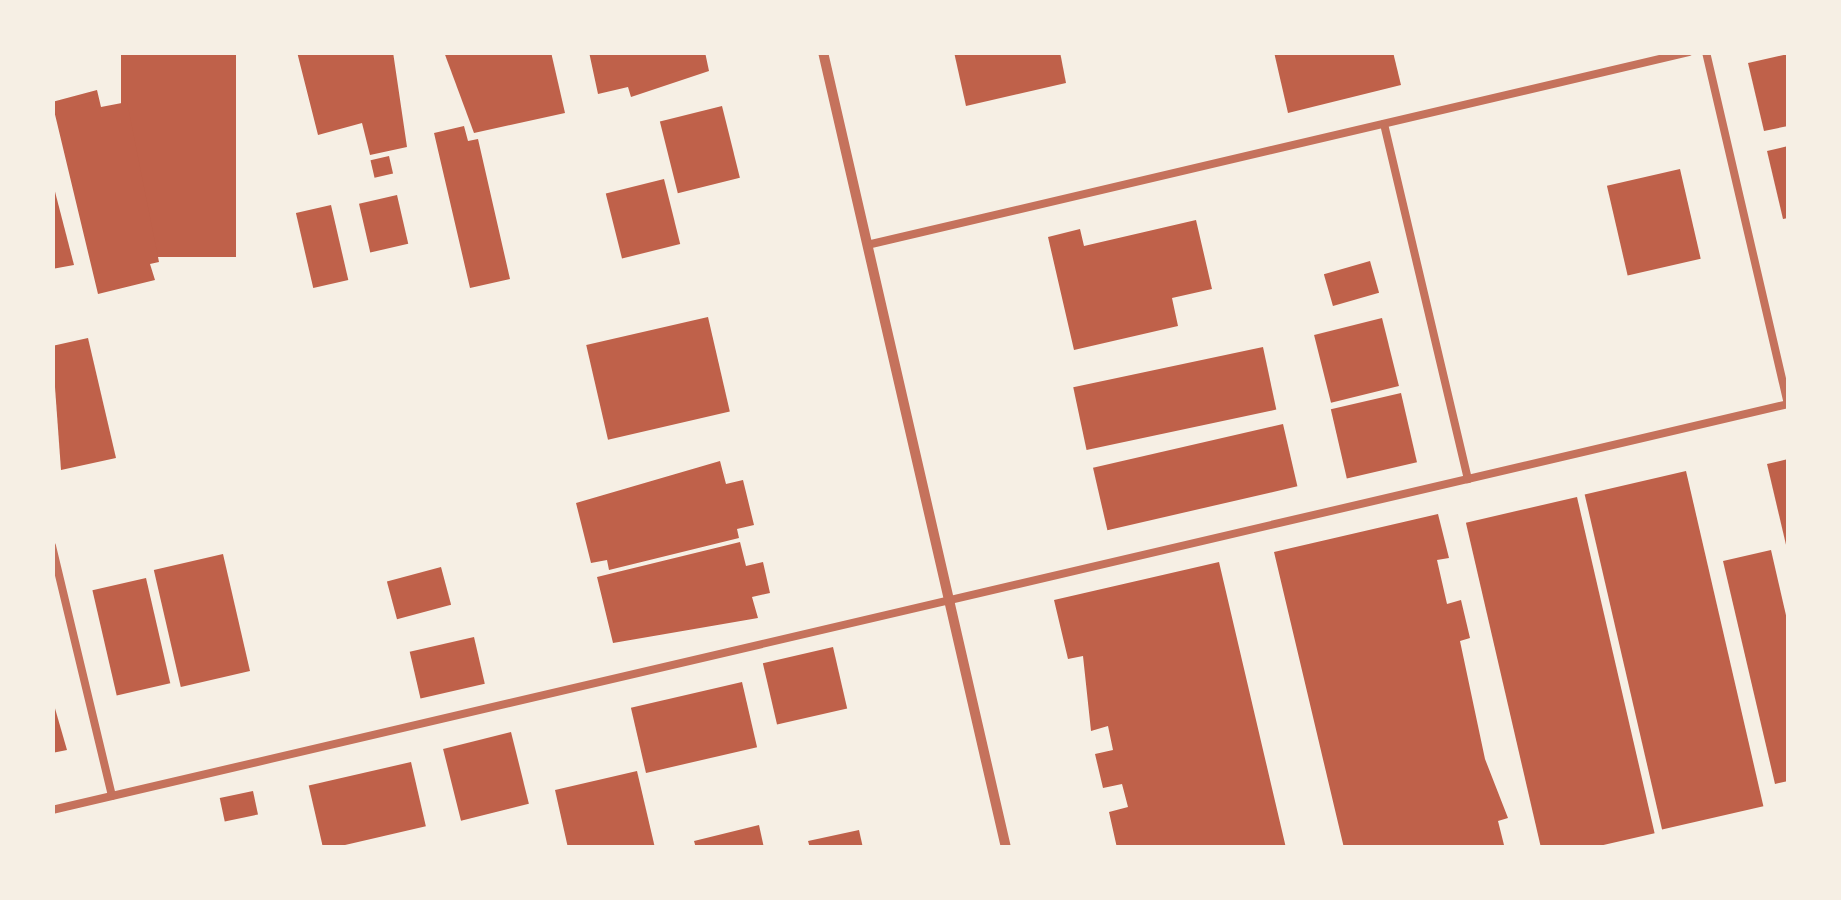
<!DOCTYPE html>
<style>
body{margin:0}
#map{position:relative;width:1841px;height:900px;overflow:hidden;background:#f6efe4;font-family:Lato,sans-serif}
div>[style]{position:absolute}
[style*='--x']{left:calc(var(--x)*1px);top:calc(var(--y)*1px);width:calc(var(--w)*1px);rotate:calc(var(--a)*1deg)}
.building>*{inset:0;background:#bf614a;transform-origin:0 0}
.service>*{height:8px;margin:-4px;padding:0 4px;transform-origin:4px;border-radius:4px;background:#c5725c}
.minor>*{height:10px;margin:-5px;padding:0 5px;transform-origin:5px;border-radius:5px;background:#c5725c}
span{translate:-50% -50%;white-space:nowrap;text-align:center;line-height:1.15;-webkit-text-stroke:10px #f6efe4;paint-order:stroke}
.frame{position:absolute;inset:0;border:55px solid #f6efe4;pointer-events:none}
</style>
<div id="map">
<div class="building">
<div style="left:121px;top:52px;width:115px;height:205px"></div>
<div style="clip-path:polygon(297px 52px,393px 52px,407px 147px,370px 155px,362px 123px,318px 135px)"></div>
<div style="clip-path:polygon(444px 52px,551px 52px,565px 113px,474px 133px)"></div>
<div style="clip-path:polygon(589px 52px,705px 52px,709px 71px,631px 97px,628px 87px,598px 94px)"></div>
<div style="clip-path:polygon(954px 52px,1060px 52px,1066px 83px,966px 106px)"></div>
<div style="clip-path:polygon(1274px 52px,1393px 52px,1401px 85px,1288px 113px)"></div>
<div style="clip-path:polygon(1788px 54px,1788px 126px,1764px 131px,1748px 63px)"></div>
<div style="clip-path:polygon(97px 90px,101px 107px,127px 102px,159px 262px,150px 264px,155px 280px,98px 294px,52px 102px)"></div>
<div style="left:722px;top:106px;width:74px;height:64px;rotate:76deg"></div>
<div style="clip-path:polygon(464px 126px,468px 141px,478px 139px,510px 279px,470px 288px,434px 133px)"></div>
<div style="clip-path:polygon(1788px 146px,1788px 218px,1783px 219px,1767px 151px)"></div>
<div style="left:389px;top:156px;width:18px;height:19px;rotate:77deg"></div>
<div style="left:1680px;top:169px;width:92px;height:75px;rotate:77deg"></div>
<div style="left:664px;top:179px;width:67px;height:60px;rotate:76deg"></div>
<div style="clip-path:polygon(52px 180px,74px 265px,52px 269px)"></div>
<div style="left:397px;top:195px;width:50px;height:39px;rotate:77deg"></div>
<div style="left:331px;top:205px;width:77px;height:36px;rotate:77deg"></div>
<div style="clip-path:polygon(1196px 220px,1212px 289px,1172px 298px,1178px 326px,1074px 350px,1048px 237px,1080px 229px,1084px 246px)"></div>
<div style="left:1370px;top:261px;width:33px;height:48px;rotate:74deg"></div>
<div style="left:708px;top:317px;width:97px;height:125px;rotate:77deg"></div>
<div style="left:1382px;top:318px;width:70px;height:70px;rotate:76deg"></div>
<div style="clip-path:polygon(88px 338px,116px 458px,61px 470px,52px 346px)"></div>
<div style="left:1263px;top:347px;width:64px;height:194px;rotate:78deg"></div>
<div style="left:1401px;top:393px;width:71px;height:72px;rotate:77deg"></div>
<div style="left:1283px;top:424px;width:64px;height:195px;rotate:77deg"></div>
<div style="clip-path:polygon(1788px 459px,1788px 549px,1787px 549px,1767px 464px)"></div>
<div style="clip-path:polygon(720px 461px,726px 484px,743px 480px,754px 525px,737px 529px,739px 538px,609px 570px,607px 560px,591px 563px,576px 503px)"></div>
<div style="left:1686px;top:471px;width:344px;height:104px;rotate:77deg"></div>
<div style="left:1577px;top:497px;width:345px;height:114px;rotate:77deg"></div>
<div style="clip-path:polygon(1438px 514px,1449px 558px,1437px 560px,1447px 604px,1461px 600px,1470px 638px,1460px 641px,1485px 759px,1508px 818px,1498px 821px,1504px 845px,1519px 848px,1344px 848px,1274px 552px)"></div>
<div style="clip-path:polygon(740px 542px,746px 566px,763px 562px,770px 593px,752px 597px,758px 618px,613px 643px,597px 577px)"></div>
<div style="clip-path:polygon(1771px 550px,1788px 624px,1788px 781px,1775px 784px,1723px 561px)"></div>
<div style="left:223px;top:554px;width:120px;height:71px;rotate:77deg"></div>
<div style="clip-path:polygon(1219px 562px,1286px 848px,1117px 848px,1109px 812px,1128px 807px,1122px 784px,1103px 788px,1095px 754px,1113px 750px,1108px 726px,1091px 731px,1083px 656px,1068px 659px,1054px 600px)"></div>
<div style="left:441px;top:567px;width:39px;height:56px;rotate:75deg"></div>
<div style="left:146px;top:578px;width:108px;height:55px;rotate:77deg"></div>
<div style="left:474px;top:637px;width:48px;height:66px;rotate:77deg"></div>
<div style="left:833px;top:647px;width:63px;height:72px;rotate:77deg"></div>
<div style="left:742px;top:682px;width:67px;height:114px;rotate:77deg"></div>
<div style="clip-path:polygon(52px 698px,67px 750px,52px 753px)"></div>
<div style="left:511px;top:732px;width:74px;height:70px;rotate:76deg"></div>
<div style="left:411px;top:762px;width:66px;height:105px;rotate:77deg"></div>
<div style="clip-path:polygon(637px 771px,655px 848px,568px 848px,555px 790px)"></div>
<div style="left:253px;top:791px;width:24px;height:34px;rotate:78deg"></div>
<div style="clip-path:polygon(759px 825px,764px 848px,696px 848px,694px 841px)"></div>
<div style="clip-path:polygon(859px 830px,863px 848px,810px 848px,808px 841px)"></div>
</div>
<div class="service">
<div style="--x:1706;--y:52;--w:361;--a:76.9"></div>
<div style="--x:1384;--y:124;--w:365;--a:76.7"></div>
<div style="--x:867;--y:245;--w:844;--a:-13.21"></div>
<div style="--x:52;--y:546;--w:257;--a:76.5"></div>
<div style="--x:52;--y:810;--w:1783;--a:-13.16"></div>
</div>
<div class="minor">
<div style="--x:823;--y:52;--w:817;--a:77.05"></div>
</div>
<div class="frame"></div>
</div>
